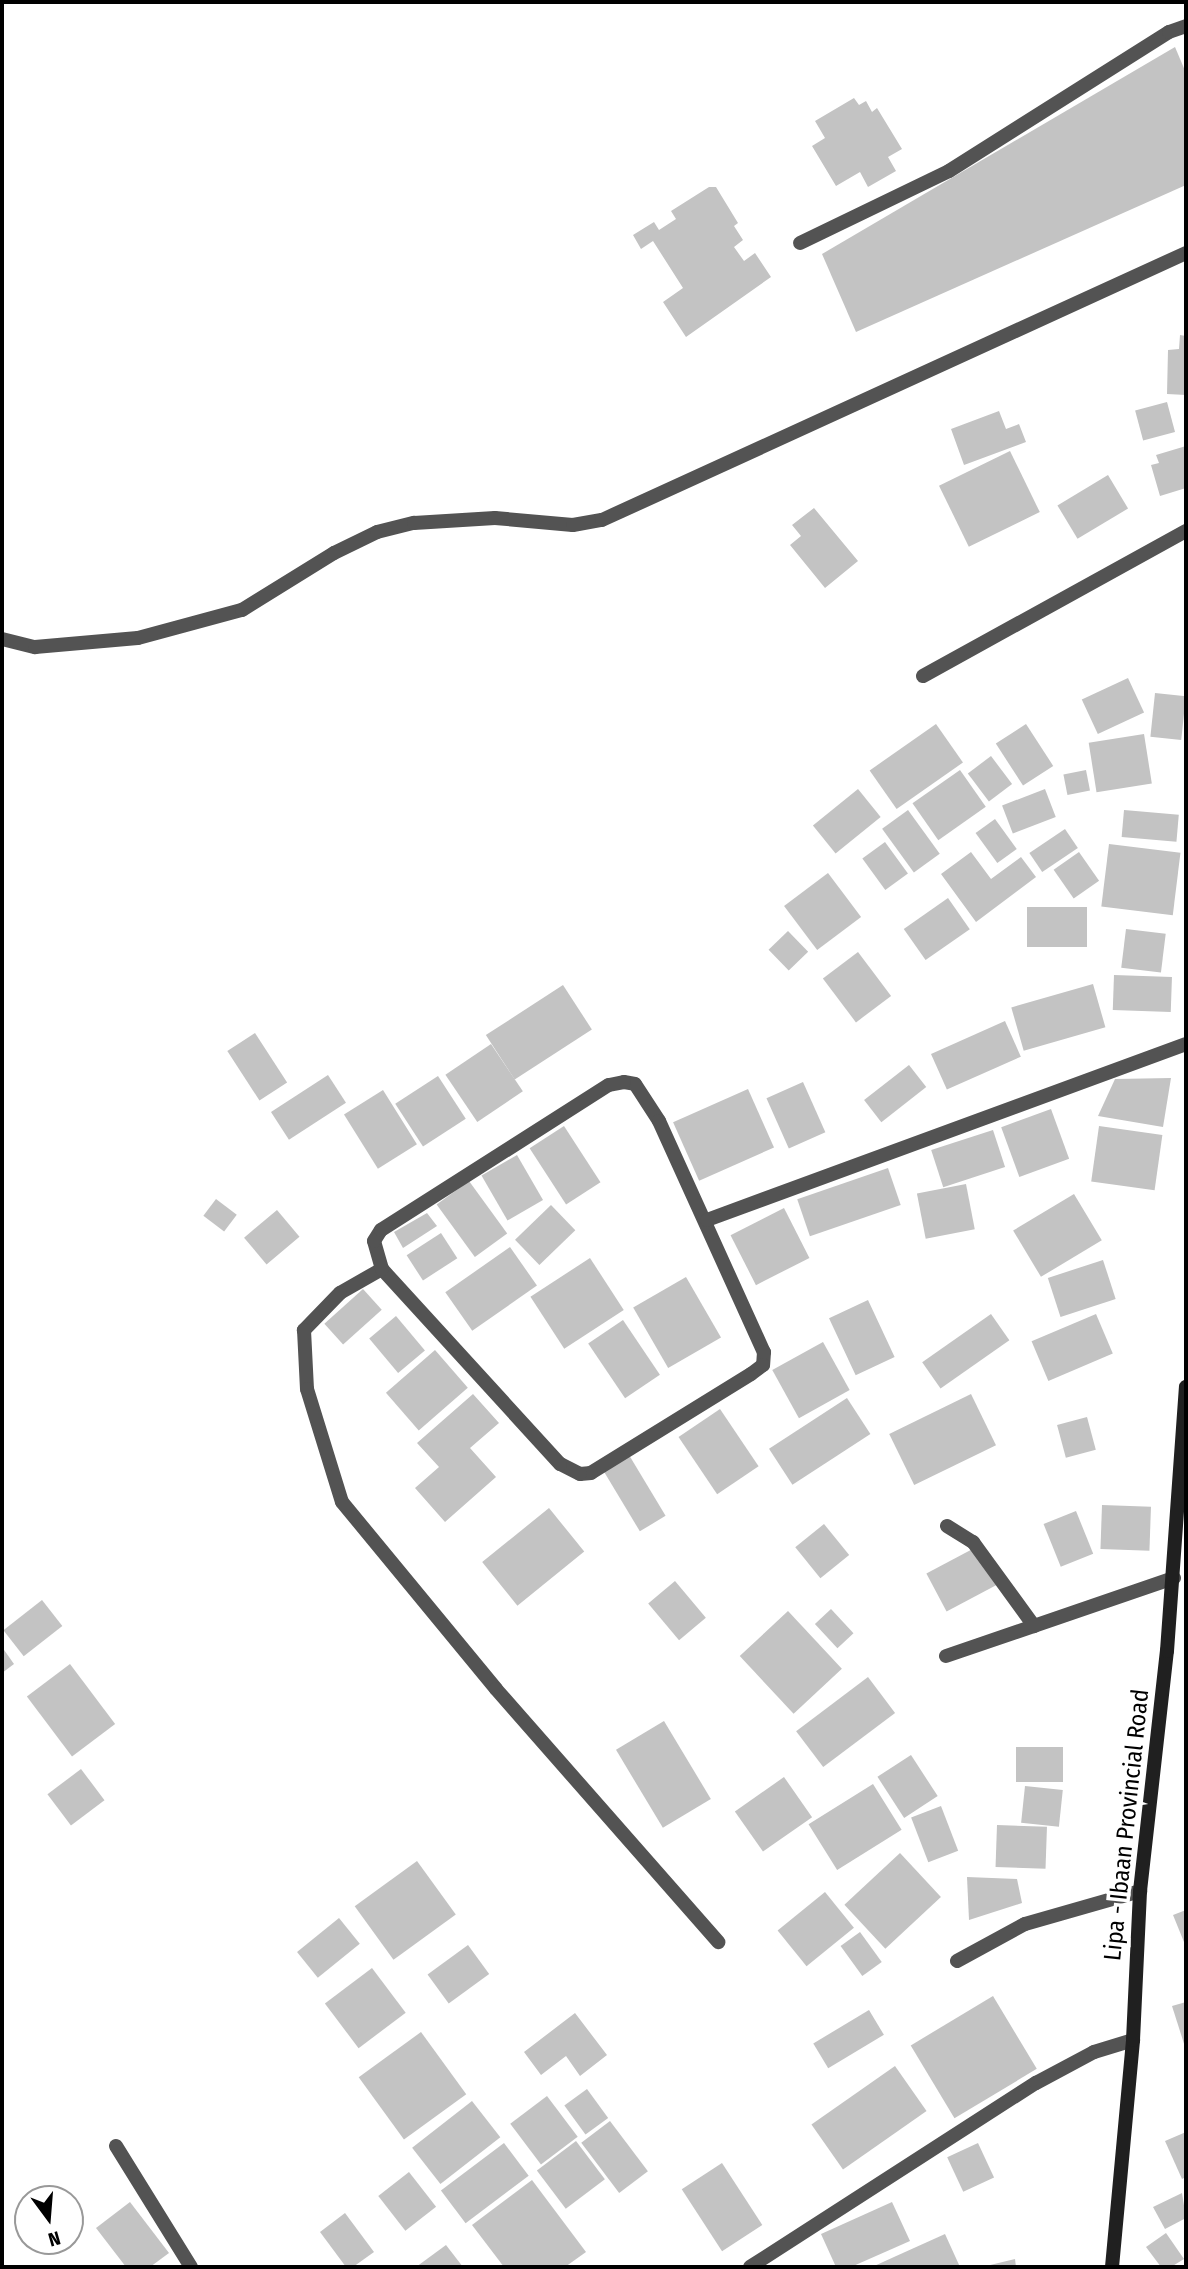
<!DOCTYPE html>
<style>
body{margin:0}
#map{position:relative;width:1188px;height:2269px;overflow:hidden;background:#fff;font-family:"Fira Sans Condensed",sans-serif}
div>[style]{position:absolute}
[style*='--x']{left:calc(var(--x)*1px);top:calc(var(--y)*1px);width:calc(var(--w)*1px);rotate:calc(var(--a)*1deg)}
.building>*{inset:0;background:#c3c3c3;transform-origin:0 0}
.lane>*{height:14px;margin:-7px;padding:0 7px;transform-origin:7px;border-radius:7px;background:#535353}
.street>*{height:14px;margin:-7px;padding:0 7px;transform-origin:7px;border-radius:7px;background:#535353}
.secondary>*{height:14px;margin:-7px;padding:0 7px;transform-origin:7px;border-radius:7px;background:#202020}
span{translate:-50% -50%;white-space:nowrap;text-align:center;line-height:1.15;-webkit-text-stroke:7px #fff;paint-order:stroke}
.street-label{font-size:24px;color:#000}
.frame{position:absolute;inset:0;border:4px solid #000;pointer-events:none}
.north{position:absolute;left:14px;top:2185px;width:70px;height:70px;box-sizing:border-box;background:#fff;border:2px solid #999;border-radius:50%;rotate:164deg;font-size:19px;font-weight:700;line-height:28px;text-align:center;color:#000}
.north::after{content:'';display:block;margin:auto;width:24px;height:32px;background:#000;clip-path:polygon(50% 0,100% 100%,50% 72%,0 100%)}
</style>
<div id="map">
<div class="building">
<div style="clip-path:polygon(1175px 47px,1186px 73px,1186px 185px,856px 332px,822px 254px)"></div>
<div style="clip-path:polygon(854px 98px,859px 105px,866px 101px,872px 112px,877px 108px,902px 149px,888px 157px,896px 171px,868px 187px,860px 172px,836px 186px,812px 146px,825px 138px,815px 121px)"></div>
<div style="clip-path:polygon(709px 187px,716px 187px,738px 223px,734px 226px,743px 240px,734px 247px,744px 261px,755px 253px,771px 277px,686px 337px,663px 302px,683px 288px,653px 241px,641px 249px,633px 235px,654px 222px,659px 230px,676px 219px,671px 211px)"></div>
<div style="clip-path:polygon(1180px 335px,1186px 336px,1186px 395px,1167px 394px,1168px 350px,1179px 349px)"></div>
<div style="left:1167px;top:402px;width:31px;height:33px;rotate:75deg"></div>
<div style="clip-path:polygon(999px 411px,1006px 429px,1019px 424px,1026px 442px,964px 465px,951px 429px)"></div>
<div style="clip-path:polygon(1186px 446px,1186px 488px,1160px 496px,1151px 465px,1159px 463px,1156px 455px)"></div>
<div style="left:1010px;top:451px;width:68px;height:79px;rotate:64deg"></div>
<div style="left:1108px;top:475px;width:39px;height:59px;rotate:59deg"></div>
<div style="clip-path:polygon(814px 508px,858px 561px,825px 588px,790px 545px,801px 536px,792px 525px)"></div>
<div style="left:1128px;top:678px;width:38px;height:51px;rotate:65deg"></div>
<div style="left:1155px;top:693px;width:31px;height:44px;rotate:6deg"></div>
<div style="left:936px;top:724px;width:47px;height:81px;rotate:55deg"></div>
<div style="left:1026px;top:724px;width:50px;height:36px;rotate:57deg"></div>
<div style="left:1144px;top:734px;width:50px;height:56px;rotate:81deg"></div>
<div style="left:991px;top:756px;width:35px;height:29px;rotate:53deg"></div>
<div style="left:960px;top:770px;width:45px;height:58px;rotate:55deg"></div>
<div style="left:1086px;top:770px;width:21px;height:23px;rotate:79deg"></div>
<div style="left:858px;top:789px;width:36px;height:58px;rotate:51deg"></div>
<div style="left:1045px;top:789px;width:30px;height:46px;rotate:69deg"></div>
<div style="left:908px;top:810px;width:54px;height:32px;rotate:54deg"></div>
<div style="left:1124px;top:810px;width:55px;height:27px;rotate:5deg"></div>
<div style="left:995px;top:819px;width:37px;height:24px;rotate:54deg"></div>
<div style="left:1065px;top:829px;width:23px;height:43px;rotate:56deg"></div>
<div style="left:885px;top:842px;width:39px;height:28px;rotate:54deg"></div>
<div style="left:1109px;top:844px;width:72px;height:63px;rotate:7deg"></div>
<div style="clip-path:polygon(971px 852px,991px 879px,1021px 857px,1036px 877px,976px 922px,941px 874px)"></div>
<div style="left:1079px;top:852px;width:35px;height:31px;rotate:55deg"></div>
<div style="left:828px;top:873px;width:55px;height:55px;rotate:53deg"></div>
<div style="left:948px;top:898px;width:38px;height:54px;rotate:55deg"></div>
<div style="left:1087px;top:907px;width:40px;height:60px;rotate:90deg"></div>
<div style="left:1126px;top:929px;width:40px;height:39px;rotate:7deg"></div>
<div style="left:788px;top:931px;width:29px;height:27px;rotate:46deg"></div>
<div style="left:858px;top:952px;width:55px;height:44px;rotate:53deg"></div>
<div style="left:1114px;top:975px;width:58px;height:35px;rotate:2deg"></div>
<div style="left:1093px;top:984px;width:45px;height:85px;rotate:74deg"></div>
<div style="left:563px;top:985px;width:53px;height:92px;rotate:57deg"></div>
<div style="left:1005px;top:1021px;width:39px;height:81px;rotate:66deg"></div>
<div style="left:255px;top:1033px;width:59px;height:33px;rotate:57deg"></div>
<div style="left:491px;top:1044px;width:57px;height:55px;rotate:56deg"></div>
<div style="left:909px;top:1065px;width:28px;height:57px;rotate:52deg"></div>
<div style="left:328px;top:1075px;width:33px;height:68px;rotate:57deg"></div>
<div style="left:438px;top:1076px;width:51px;height:51px;rotate:57deg"></div>
<div style="clip-path:polygon(1171px 1078px,1163px 1127px,1098px 1116px,1115px 1079px)"></div>
<div style="left:803px;top:1082px;width:55px;height:40px;rotate:66deg"></div>
<div style="left:748px;top:1089px;width:64px;height:82px;rotate:66deg"></div>
<div style="left:383px;top:1090px;width:64px;height:46px;rotate:58deg"></div>
<div style="left:1051px;top:1109px;width:53px;height:53px;rotate:70deg"></div>
<div style="left:564px;top:1126px;width:67px;height:41px;rotate:57deg"></div>
<div style="left:1099px;top:1126px;width:64px;height:56px;rotate:8deg"></div>
<div style="left:993px;top:1130px;width:39px;height:65px;rotate:72deg"></div>
<div style="left:517px;top:1155px;width:52px;height:41px;rotate:60deg"></div>
<div style="left:888px;top:1168px;width:39px;height:96px;rotate:71deg"></div>
<div style="left:469px;top:1181px;width:65px;height:40px;rotate:54deg"></div>
<div style="left:966px;top:1184px;width:46px;height:50px;rotate:79deg"></div>
<div style="left:1074px;top:1194px;width:54px;height:71px;rotate:59deg"></div>
<div style="left:216px;top:1199px;width:26px;height:21px;rotate:37deg"></div>
<div style="left:551px;top:1205px;width:35px;height:50px;rotate:46deg"></div>
<div style="left:784px;top:1208px;width:56px;height:60px;rotate:63deg"></div>
<div style="left:277px;top:1210px;width:35px;height:43px;rotate:50deg"></div>
<div style="clip-path:polygon(427px 1213px,437px 1226px,403px 1248px,394px 1232px)"></div>
<div style="left:441px;top:1233px;width:30px;height:41px;rotate:57deg"></div>
<div style="left:510px;top:1247px;width:47px;height:79px;rotate:55deg"></div>
<div style="left:590px;top:1258px;width:62px;height:71px;rotate:57deg"></div>
<div style="left:1103px;top:1260px;width:41px;height:58px;rotate:72deg"></div>
<div style="left:686px;top:1277px;width:70px;height:61px;rotate:60deg"></div>
<div style="left:363px;top:1289px;width:28px;height:52px;rotate:48deg"></div>
<div style="left:868px;top:1300px;width:63px;height:43px;rotate:65deg"></div>
<div style="left:991px;top:1314px;width:32px;height:84px;rotate:55deg"></div>
<div style="left:1096px;top:1314px;width:43px;height:70px;rotate:67deg"></div>
<div style="left:396px;top:1316px;width:45px;height:35px;rotate:50deg"></div>
<div style="left:623px;top:1320px;width:66px;height:42px;rotate:56deg"></div>
<div style="left:823px;top:1342px;width:55px;height:58px;rotate:61deg"></div>
<div style="left:435px;top:1350px;width:50px;height:65px;rotate:49deg"></div>
<div style="clip-path:polygon(473px 1394px,499px 1423px,470px 1448px,496px 1477px,445px 1522px,415px 1488px,439px 1467px,417px 1443px)"></div>
<div style="left:971px;top:1394px;width:57px;height:91px;rotate:64deg"></div>
<div style="left:847px;top:1398px;width:43px;height:93px;rotate:57deg"></div>
<div style="left:720px;top:1409px;width:69px;height:50px;rotate:56deg"></div>
<div style="left:1087px;top:1417px;width:34px;height:31px;rotate:75deg"></div>
<div style="left:629px;top:1455px;width:71px;height:30px;rotate:59deg"></div>
<div style="left:1102px;top:1505px;width:49px;height:44px;rotate:2deg"></div>
<div style="left:549px;top:1508px;width:56px;height:86px;rotate:51deg"></div>
<div style="left:1076px;top:1511px;width:46px;height:35px;rotate:68deg"></div>
<div style="left:824px;top:1524px;width:40px;height:37px;rotate:51deg"></div>
<div style="left:982px;top:1544px;width:43px;height:63px;rotate:62deg"></div>
<div style="left:675px;top:1581px;width:48px;height:35px;rotate:50deg"></div>
<div style="left:42px;top:1600px;width:33px;height:49px;rotate:52deg"></div>
<div style="left:831px;top:1609px;width:33px;height:22px;rotate:47deg"></div>
<div style="left:788px;top:1611px;width:79px;height:66px;rotate:47deg"></div>
<div style="clip-path:polygon(2px 1647px,14px 1664px,2px 1673px)"></div>
<div style="left:70px;top:1664px;width:75px;height:54px;rotate:53deg"></div>
<div style="left:868px;top:1677px;width:45px;height:90px;rotate:53deg"></div>
<div style="left:664px;top:1721px;width:91px;height:56px;rotate:59deg"></div>
<div style="left:1016px;top:1747px;width:47px;height:35px"></div>
<div style="left:911px;top:1755px;width:49px;height:40px;rotate:57deg"></div>
<div style="left:81px;top:1769px;width:39px;height:42px;rotate:53deg"></div>
<div style="left:784px;top:1777px;width:49px;height:60px;rotate:55deg"></div>
<div style="left:873px;top:1784px;width:54px;height:76px;rotate:58deg"></div>
<div style="left:1025px;top:1786px;width:38px;height:37px;rotate:6deg"></div>
<div style="left:941px;top:1806px;width:48px;height:32px;rotate:69deg"></div>
<div style="left:997px;top:1825px;width:50px;height:42px;rotate:2deg"></div>
<div style="left:900px;top:1853px;width:60px;height:76px;rotate:47deg"></div>
<div style="left:417px;top:1861px;width:66px;height:77px;rotate:54deg"></div>
<div style="clip-path:polygon(967px 1877px,1017px 1879px,1022px 1903px,969px 1920px)"></div>
<div style="left:825px;top:1892px;width:46px;height:61px;rotate:51deg"></div>
<div style="clip-path:polygon(1186px 1910px,1186px 1947px,1173px 1915px)"></div>
<div style="left:339px;top:1918px;width:33px;height:54px;rotate:51deg"></div>
<div style="left:860px;top:1932px;width:37px;height:24px;rotate:54deg"></div>
<div style="left:468px;top:1945px;width:36px;height:50px;rotate:54deg"></div>
<div style="left:372px;top:1968px;width:56px;height:59px;rotate:53deg"></div>
<div style="left:993px;top:1996px;width:85px;height:96px;rotate:59deg"></div>
<div style="clip-path:polygon(1186px 2002px,1186px 2050px,1172px 2006px)"></div>
<div style="left:869px;top:2010px;width:29px;height:65px;rotate:59deg"></div>
<div style="clip-path:polygon(575px 2013px,607px 2055px,580px 2076px,566px 2056px,541px 2075px,524px 2052px)"></div>
<div style="left:421px;top:2032px;width:77px;height:77px;rotate:54deg"></div>
<div style="left:895px;top:2066px;width:55px;height:102px;rotate:55deg"></div>
<div style="left:587px;top:2089px;width:36px;height:28px;rotate:54deg"></div>
<div style="left:547px;top:2096px;width:51px;height:46px;rotate:53deg"></div>
<div style="left:472px;top:2101px;width:46px;height:76px;rotate:52deg"></div>
<div style="left:610px;top:2121px;width:63px;height:36px;rotate:53deg"></div>
<div style="clip-path:polygon(1186px 2132px,1186px 2177px,1182px 2179px,1165px 2141px)"></div>
<div style="left:576px;top:2141px;width:48px;height:49px;rotate:53deg"></div>
<div style="left:504px;top:2143px;width:41px;height:79px;rotate:53deg"></div>
<div style="left:978px;top:2143px;width:38px;height:34px;rotate:65deg"></div>
<div style="left:722px;top:2163px;width:74px;height:48px;rotate:57deg"></div>
<div style="left:409px;top:2172px;width:44px;height:39px;rotate:52deg"></div>
<div style="clip-path:polygon(532px 2180px,586px 2252px,565px 2267px,504px 2267px,472px 2225px)"></div>
<div style="clip-path:polygon(1182px 2193px,1186px 2218px,1165px 2229px,1153px 2207px)"></div>
<div style="clip-path:polygon(130px 2202px,169px 2253px,150px 2267px,126px 2267px,96px 2228px)"></div>
<div style="clip-path:polygon(892px 2202px,910px 2241px,851px 2267px,836px 2267px,821px 2234px)"></div>
<div style="clip-path:polygon(345px 2213px,374px 2252px,353px 2267px,346px 2267px,320px 2232px)"></div>
<div style="clip-path:polygon(1166px 2233px,1184px 2259px,1171px 2267px,1161px 2267px,1146px 2247px)"></div>
<div style="clip-path:polygon(945px 2234px,960px 2267px,872px 2267px,894px 2257px)"></div>
<div style="clip-path:polygon(446px 2245px,463px 2267px,416px 2267px)"></div>
<div style="clip-path:polygon(1015px 2259px,1016px 2267px,986px 2267px,986px 2266px)"></div>
</div>
<div class="lane">
<div style="--x:800;--y:243;--w:165;--a:-25.8"></div>
<div style="--x:949;--y:171;--w:260;--a:-32.3"></div>
<div style="--x:1169;--y:32;--w:18;--a:-19"></div>
<div style="--x:923;--y:676;--w:300;--a:-28.9"></div>
<div style="--x:382;--y:1269;--w:48;--a:150.3"></div>
<div style="--x:340;--y:1293;--w:52;--a:134.2"></div>
<div style="--x:304;--y:1330;--w:59;--a:87.1"></div>
<div style="--x:307;--y:1389;--w:118;--a:72.8"></div>
<div style="--x:342;--y:1502;--w:242;--a:50.5"></div>
<div style="--x:496;--y:1689;--w:337;--a:48.7"></div>
<div style="--x:947;--y:1526;--w:31;--a:32"></div>
<div style="--x:973;--y:1542;--w:104;--a:54"></div>
<div style="--x:946;--y:1656;--w:241;--a:-18.9"></div>
<div style="--x:957;--y:1961;--w:77;--a:-28.6"></div>
<div style="--x:1025;--y:1924;--w:120;--a:-16"></div>
</div>
<div class="street">
<div style="--x:2;--y:639;--w:34;--a:14"></div>
<div style="--x:35;--y:647;--w:103;--a:-5"></div>
<div style="--x:138;--y:638;--w:108;--a:-15.1"></div>
<div style="--x:242;--y:610;--w:108;--a:-31.8"></div>
<div style="--x:334;--y:553;--w:48;--a:-26"></div>
<div style="--x:377;--y:532;--w:38;--a:-14"></div>
<div style="--x:414;--y:523;--w:81;--a:-3.5"></div>
<div style="--x:495;--y:518;--w:78;--a:5.1"></div>
<div style="--x:573;--y:525;--w:29;--a:-10"></div>
<div style="--x:602;--y:520;--w:642;--a:-24.57"></div>
<div style="--x:624;--y:1082;--w:11;--a:10"></div>
<div style="--x:635;--y:1084;--w:44;--a:57"></div>
<div style="--x:659;--y:1121;--w:254;--a:65.6"></div>
<div style="--x:764;--y:1352;--w:13;--a:94"></div>
<div style="--x:763;--y:1365;--w:15;--a:143"></div>
<div style="--x:751;--y:1374;--w:188;--a:148.3"></div>
<div style="--x:591;--y:1473;--w:11;--a:175"></div>
<div style="--x:580;--y:1474;--w:22;--a:-153"></div>
<div style="--x:560;--y:1464;--w:264;--a:-132.4"></div>
<div style="--x:382;--y:1269;--w:29;--a:-106"></div>
<div style="--x:374;--y:1241;--w:13;--a:-58"></div>
<div style="--x:381;--y:1230;--w:270;--a:-32.5"></div>
<div style="--x:609;--y:1085;--w:15;--a:-11"></div>
<div style="--x:707;--y:1220;--w:510;--a:-20.17"></div>
<div style="--x:116;--y:2146;--w:142;--a:58.2"></div>
<div style="--x:750;--y:2267;--w:340;--a:-32.8"></div>
<div style="--x:1036;--y:2083;--w:66;--a:-28.1"></div>
<div style="--x:1094;--y:2052;--w:41;--a:-17.1"></div>
</div>
<div class="secondary">
<div style="--x:1112;--y:2267;--w:228;--a:-84.7"></div>
<div style="--x:1133;--y:2040;--w:149;--a:-87.3"></div>
<div style="--x:1140;--y:1891;--w:242;--a:-83.6"></div>
<div style="--x:1167;--y:1651;--w:265;--a:-85.9"></div>
</div>
<div class="street-label">
<span style="left:1127px;top:1825px;rotate:-84deg">Lipa - Ibaan Provincial Road</span>
</div>
<div class="frame"></div>
<div class="north">N</div>
</div>
